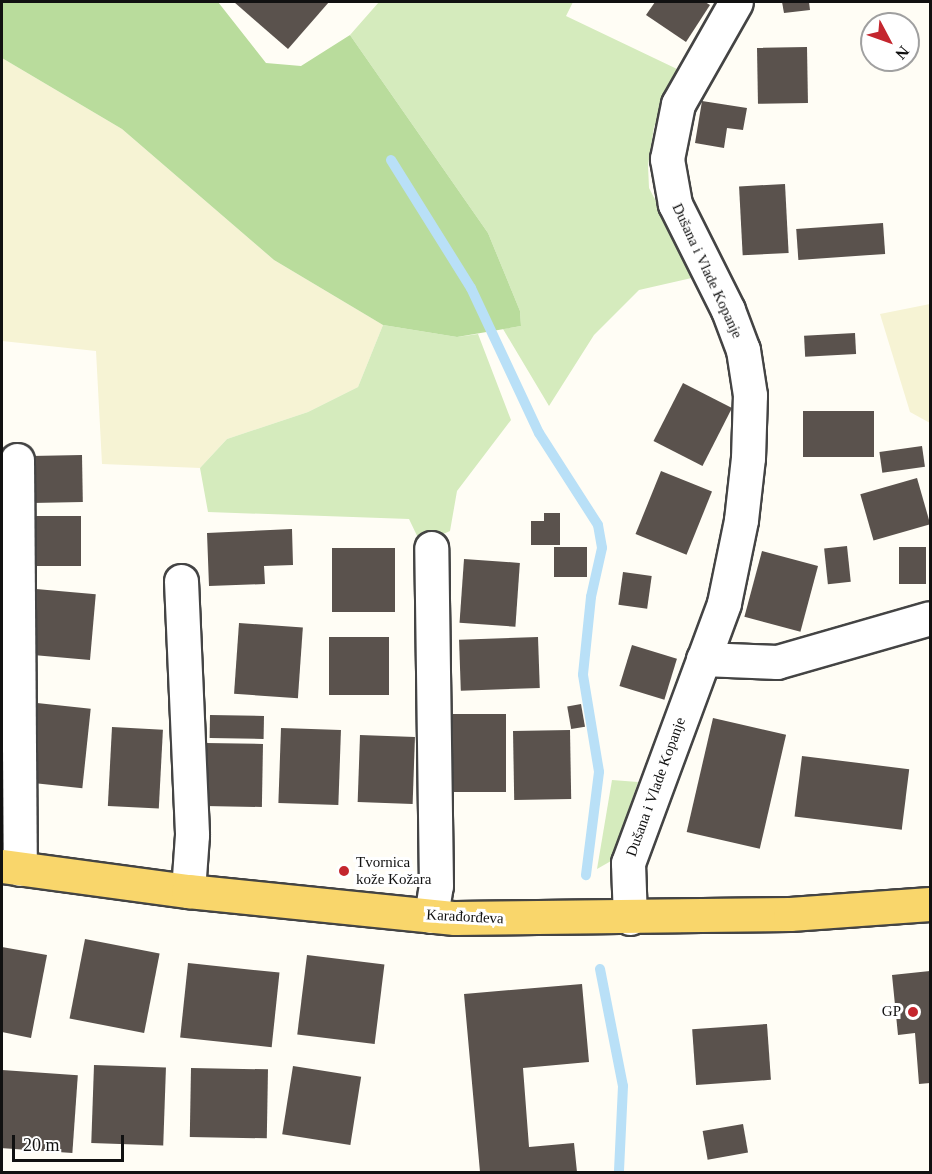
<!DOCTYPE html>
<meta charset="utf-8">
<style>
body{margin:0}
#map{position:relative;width:932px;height:1174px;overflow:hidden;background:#fffdf5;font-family:Georgia,serif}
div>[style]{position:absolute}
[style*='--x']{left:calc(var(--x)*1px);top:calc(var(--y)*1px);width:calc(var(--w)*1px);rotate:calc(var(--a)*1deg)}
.farmland>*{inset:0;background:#f6f3d4}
.green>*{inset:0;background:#d5ebbd}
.forest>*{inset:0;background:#b9dc9c}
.stream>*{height:10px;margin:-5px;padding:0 5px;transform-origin:5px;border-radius:5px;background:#b9e0f7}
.building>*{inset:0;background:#5a524d;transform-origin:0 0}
.roads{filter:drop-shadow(2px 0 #444) drop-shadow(-2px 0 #444) drop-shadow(0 2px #444) drop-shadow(0 -2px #444)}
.minor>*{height:33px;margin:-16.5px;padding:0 16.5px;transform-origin:16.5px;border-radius:16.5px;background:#fff}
.primary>*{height:33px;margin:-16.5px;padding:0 16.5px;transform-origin:16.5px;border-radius:16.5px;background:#f9d66b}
.dots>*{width:16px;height:16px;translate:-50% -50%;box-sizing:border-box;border:3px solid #fff;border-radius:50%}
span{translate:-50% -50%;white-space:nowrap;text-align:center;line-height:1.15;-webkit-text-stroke:6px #fff;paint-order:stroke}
.street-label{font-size:15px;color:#111}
.poi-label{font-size:15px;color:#111}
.left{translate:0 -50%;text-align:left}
.right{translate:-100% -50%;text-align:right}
.frame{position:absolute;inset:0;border:3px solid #111;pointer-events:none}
.north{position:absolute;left:860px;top:12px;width:60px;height:60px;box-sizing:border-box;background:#fff;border:2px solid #a0a0a0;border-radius:50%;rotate:131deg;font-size:16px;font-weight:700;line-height:24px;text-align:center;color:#111}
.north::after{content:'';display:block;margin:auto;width:21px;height:27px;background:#c4262e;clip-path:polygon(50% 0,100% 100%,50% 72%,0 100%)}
.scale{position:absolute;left:12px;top:1135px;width:112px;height:27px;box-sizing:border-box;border:3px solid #111;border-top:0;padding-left:8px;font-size:18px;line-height:21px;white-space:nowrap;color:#111;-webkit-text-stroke:4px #fff;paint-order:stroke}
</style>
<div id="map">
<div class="farmland">
<div style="clip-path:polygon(2px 58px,122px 129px,274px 260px,383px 325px,358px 387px,308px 412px,227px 439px,200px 468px,102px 464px,96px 351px,2px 341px)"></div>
<div style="clip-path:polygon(930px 304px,930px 423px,910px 412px,880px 314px)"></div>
</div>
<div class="green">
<div style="clip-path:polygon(379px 2px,573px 2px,566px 16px,677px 69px,654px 127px,648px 165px,649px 188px,696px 277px,639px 290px,594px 335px,549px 406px,503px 329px,521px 326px,520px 311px,488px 233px,350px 35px)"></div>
<div style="clip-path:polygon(383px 325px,457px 337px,478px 334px,511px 420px,457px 491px,450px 531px,421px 544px,409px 519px,208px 512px,200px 468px,227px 439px,308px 412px,358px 387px)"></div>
<div style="clip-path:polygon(612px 780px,638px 782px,611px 861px,597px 869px)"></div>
</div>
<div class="forest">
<div style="clip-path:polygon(2px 2px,218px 2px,266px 63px,301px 66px,350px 35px,488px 233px,520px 311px,521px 326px,457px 337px,383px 325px,274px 260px,122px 129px,2px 58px)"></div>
</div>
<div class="stream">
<div style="--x:391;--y:160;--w:151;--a:58"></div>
<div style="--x:471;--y:288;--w:160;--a:64.9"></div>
<div style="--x:539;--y:433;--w:109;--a:57.3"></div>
<div style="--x:598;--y:525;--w:23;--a:80"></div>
<div style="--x:602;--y:548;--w:50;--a:102.7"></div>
<div style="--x:591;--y:597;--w:78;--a:95.9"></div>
<div style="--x:583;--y:675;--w:98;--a:80.6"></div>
<div style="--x:599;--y:772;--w:104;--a:97.2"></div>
<div style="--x:600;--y:969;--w:119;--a:78.9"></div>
<div style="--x:623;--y:1086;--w:86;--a:92.7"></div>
</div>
<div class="building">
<div style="clip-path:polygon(234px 2px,329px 2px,288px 49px)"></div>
<div style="clip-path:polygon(655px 2px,705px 2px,710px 5px,686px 42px,646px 15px)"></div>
<div style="clip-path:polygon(782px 2px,809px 2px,810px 10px,784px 13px)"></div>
<div style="left:807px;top:47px;width:56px;height:50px;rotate:89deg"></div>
<div style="clip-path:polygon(702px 101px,747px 108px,743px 130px,727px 128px,724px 148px,695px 143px)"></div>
<div style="left:785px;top:184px;width:69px;height:46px;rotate:87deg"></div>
<div style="left:883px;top:223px;width:31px;height:87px;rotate:86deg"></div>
<div style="left:855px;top:333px;width:21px;height:51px;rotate:87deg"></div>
<div style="left:683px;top:383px;width:55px;height:65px;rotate:27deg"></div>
<div style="left:803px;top:411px;width:71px;height:46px"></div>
<div style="left:922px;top:446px;width:21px;height:43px;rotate:82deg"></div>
<div style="left:82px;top:455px;width:47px;height:51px;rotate:89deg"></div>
<div style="left:661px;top:471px;width:55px;height:68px;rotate:22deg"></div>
<div style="left:917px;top:478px;width:48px;height:59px;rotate:74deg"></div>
<div style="clip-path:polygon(544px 513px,560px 513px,560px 545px,531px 545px,531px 521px,544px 521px)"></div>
<div style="left:32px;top:516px;width:49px;height:50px"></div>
<div style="clip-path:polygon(292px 529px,293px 565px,264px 566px,265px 584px,209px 586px,207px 533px)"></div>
<div style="left:847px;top:546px;width:36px;height:23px;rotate:84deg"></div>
<div style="left:554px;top:547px;width:33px;height:30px"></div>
<div style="left:899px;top:547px;width:27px;height:37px"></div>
<div style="left:332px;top:548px;width:63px;height:64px"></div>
<div style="left:762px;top:551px;width:58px;height:68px;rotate:15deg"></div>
<div style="left:464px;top:559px;width:56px;height:64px;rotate:4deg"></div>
<div style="left:623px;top:572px;width:29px;height:33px;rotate:8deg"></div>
<div style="left:36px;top:589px;width:60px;height:66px;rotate:5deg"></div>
<div style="left:239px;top:623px;width:64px;height:71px;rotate:4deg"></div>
<div style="left:329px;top:637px;width:60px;height:58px"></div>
<div style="left:538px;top:637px;width:51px;height:79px;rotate:88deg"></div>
<div style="left:632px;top:645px;width:47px;height:43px;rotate:17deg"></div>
<div style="left:37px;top:703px;width:54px;height:80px;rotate:6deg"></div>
<div style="left:581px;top:704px;width:23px;height:14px;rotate:80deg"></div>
<div style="left:449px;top:714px;width:57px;height:78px"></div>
<div style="left:210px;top:715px;width:54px;height:23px;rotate:1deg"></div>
<div style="left:713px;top:718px;width:75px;height:117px;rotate:13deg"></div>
<div style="left:112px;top:727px;width:51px;height:79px;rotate:3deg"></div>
<div style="left:281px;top:728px;width:60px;height:75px;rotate:2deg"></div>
<div style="left:570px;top:730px;width:69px;height:57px;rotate:89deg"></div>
<div style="left:360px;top:735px;width:55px;height:67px;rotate:2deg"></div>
<div style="left:206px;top:743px;width:57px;height:63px;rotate:1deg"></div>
<div style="left:802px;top:756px;width:108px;height:61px;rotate:7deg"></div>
<div style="left:85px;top:939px;width:76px;height:81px;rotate:11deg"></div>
<div style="clip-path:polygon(2px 947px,47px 955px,31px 1038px,2px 1032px)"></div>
<div style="left:307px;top:955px;width:78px;height:80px;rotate:7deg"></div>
<div style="left:188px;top:963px;width:92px;height:75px;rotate:6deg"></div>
<div style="clip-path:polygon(930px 971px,930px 1083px,919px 1084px,915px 1033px,898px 1035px,892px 975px)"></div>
<div style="clip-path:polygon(582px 984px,589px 1062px,523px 1068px,529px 1147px,574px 1143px,577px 1172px,480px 1172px,464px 994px)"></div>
<div style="left:767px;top:1024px;width:56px;height:75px;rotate:86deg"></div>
<div style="left:94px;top:1065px;width:72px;height:78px;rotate:2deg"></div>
<div style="left:293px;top:1066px;width:69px;height:69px;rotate:9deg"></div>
<div style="left:191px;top:1068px;width:77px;height:69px;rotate:1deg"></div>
<div style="left:2px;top:1070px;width:76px;height:78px;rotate:4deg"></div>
<div style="left:743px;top:1124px;width:29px;height:41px;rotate:80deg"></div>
</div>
<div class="roads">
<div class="minor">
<div style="--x:17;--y:460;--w:409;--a:89.6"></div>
<div style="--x:181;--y:581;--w:254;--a:87.5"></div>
<div style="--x:192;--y:835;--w:56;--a:94.1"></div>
<div style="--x:703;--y:659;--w:74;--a:2.3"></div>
<div style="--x:777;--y:662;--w:159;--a:-16"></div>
<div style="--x:431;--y:916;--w:30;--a:-81"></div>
<div style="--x:436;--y:886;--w:338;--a:-90.8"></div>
<div style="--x:630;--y:918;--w:55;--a:-92.1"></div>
<div style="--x:628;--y:863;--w:277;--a:-69.7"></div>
<div style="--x:724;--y:603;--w:85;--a:-78.4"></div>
<div style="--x:741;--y:520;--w:62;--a:-83.6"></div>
<div style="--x:748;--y:458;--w:63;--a:-88.2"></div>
<div style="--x:750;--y:395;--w:46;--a:-98.8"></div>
<div style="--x:743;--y:350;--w:43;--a:-110.6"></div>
<div style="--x:728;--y:310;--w:119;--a:-116.6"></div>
<div style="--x:675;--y:204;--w:46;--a:-100.1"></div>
<div style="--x:667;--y:159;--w:56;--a:-78.7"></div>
<div style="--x:678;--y:104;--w:117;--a:-60.4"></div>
</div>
<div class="primary">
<div style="--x:2;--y:866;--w:188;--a:7.7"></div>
<div style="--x:188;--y:891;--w:268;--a:5.8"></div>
<div style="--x:455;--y:918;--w:335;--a:-0.7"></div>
<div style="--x:790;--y:914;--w:140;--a:-4.1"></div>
</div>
</div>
<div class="dots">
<div style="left:344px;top:871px;background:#c4262e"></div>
<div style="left:913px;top:1012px;background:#c4262e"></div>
</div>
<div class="street-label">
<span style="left:707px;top:271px;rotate:65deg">Dušana i Vlade Kopanje</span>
<span style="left:656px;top:787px;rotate:-70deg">Dušana i Vlade Kopanje</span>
<span style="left:465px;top:917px;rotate:3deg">Karađorđeva</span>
</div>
<div class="poi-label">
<span class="left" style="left:356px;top:871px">Tvornica<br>kože Kožara</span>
<span class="right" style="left:901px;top:1012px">GP</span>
</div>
<div class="frame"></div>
<div class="north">N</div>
<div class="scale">20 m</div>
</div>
